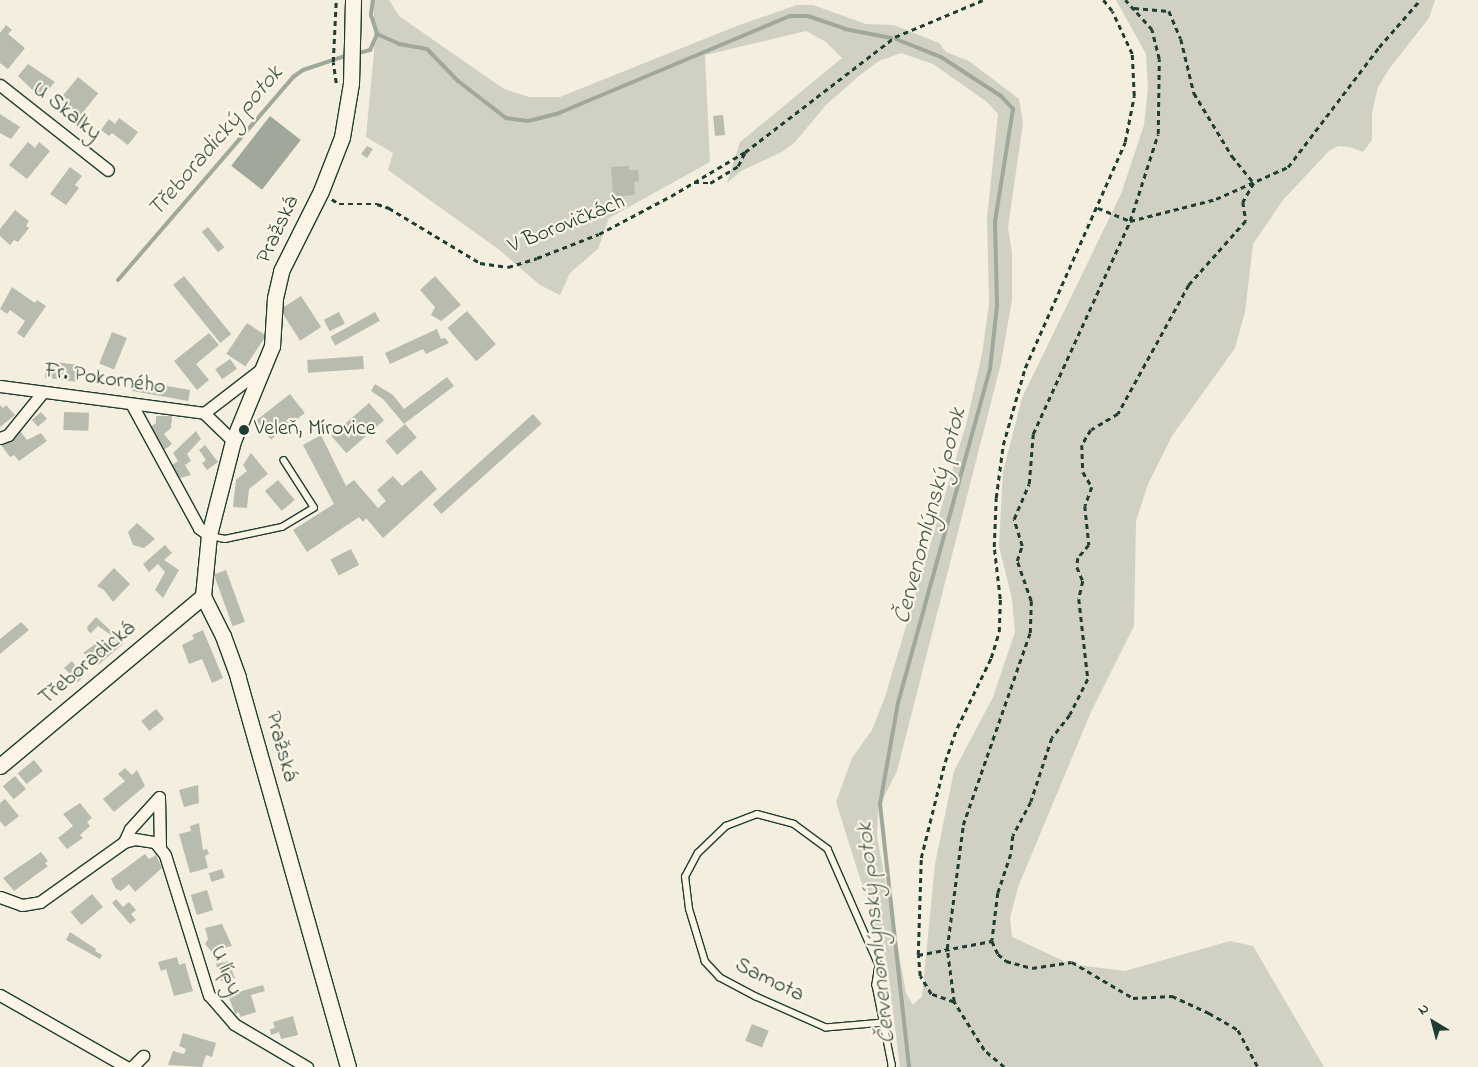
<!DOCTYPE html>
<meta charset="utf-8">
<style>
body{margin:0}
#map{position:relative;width:1478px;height:1067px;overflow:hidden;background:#f3eede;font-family:"Indie Flower",sans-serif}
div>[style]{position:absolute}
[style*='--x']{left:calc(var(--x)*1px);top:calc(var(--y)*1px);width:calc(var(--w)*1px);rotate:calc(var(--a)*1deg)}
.green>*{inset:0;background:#d0d1c2}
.water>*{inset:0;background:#a0a89b;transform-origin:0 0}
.stream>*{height:4px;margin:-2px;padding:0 2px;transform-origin:2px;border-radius:2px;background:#a0a89b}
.building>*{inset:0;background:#b8bcae;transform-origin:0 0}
.path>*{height:2.5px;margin-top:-1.25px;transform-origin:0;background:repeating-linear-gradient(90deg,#1f3d34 0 5px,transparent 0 9px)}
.roads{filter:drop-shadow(1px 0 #1f3d34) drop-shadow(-1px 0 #1f3d34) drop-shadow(0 1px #1f3d34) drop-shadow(0 -1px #1f3d34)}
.service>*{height:5.5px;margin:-2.75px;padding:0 2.75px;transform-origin:2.75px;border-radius:2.75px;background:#fcf5e5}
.minor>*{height:11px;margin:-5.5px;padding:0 5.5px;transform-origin:5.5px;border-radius:5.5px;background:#fcf5e5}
.tertiary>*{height:15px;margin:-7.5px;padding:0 7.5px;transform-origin:7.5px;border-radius:7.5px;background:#fcf5e5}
.dots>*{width:14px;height:14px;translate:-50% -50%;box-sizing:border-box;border:2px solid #fcf5e5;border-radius:50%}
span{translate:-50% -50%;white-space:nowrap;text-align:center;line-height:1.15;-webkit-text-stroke:4.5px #fcf5e5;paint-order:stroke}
.street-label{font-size:22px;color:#1f3d34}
.poi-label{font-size:22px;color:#1f3d34}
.left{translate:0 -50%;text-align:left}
.water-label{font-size:24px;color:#465d53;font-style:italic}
.north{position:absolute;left:1408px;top:997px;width:50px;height:50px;-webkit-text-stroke:4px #fcf5e5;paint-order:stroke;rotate:323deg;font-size:14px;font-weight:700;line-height:20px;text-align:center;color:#1f3d34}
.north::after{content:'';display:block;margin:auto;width:18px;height:22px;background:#1f3d34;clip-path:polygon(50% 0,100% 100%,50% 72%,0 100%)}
</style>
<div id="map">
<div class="green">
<div style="clip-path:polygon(374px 0,389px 0,399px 16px,504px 89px,529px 97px,560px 97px,734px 27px,797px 5px,813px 5px,866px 24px,894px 25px,939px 43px,946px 52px,969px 61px,1019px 99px,1023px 123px,1008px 227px,1012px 253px,1012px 300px,1001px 363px,897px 771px,878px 809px,877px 836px,887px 890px,906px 993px,913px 1005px,922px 996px,935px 864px,954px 771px,993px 697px,1015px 632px,1012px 599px,999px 546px,1003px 472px,1022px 398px,1121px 194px,1144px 125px,1148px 88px,1146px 54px,1116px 0,1435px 0,1429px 18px,1389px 69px,1378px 87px,1372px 113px,1372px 140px,1363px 152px,1350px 147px,1338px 146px,1329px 151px,1283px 200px,1253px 244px,1245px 312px,1235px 348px,1172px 436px,1148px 484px,1136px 521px,1134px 626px,1091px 712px,1018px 887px,1010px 918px,1012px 937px,1070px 964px,1125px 971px,1230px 941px,1253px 946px,1324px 1067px,900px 1067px,887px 964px,836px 802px,852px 758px,872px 730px,885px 697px,967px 421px,982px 354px,989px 304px,987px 218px,998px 114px,987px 102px,933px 64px,901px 53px,879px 61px,860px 75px,826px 105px,795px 142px,782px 152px,741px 171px,727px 183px,740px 142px,842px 58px,826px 42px,806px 31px,705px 55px,710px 162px,609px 218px,598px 249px,570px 273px,560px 295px,540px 285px,498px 249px,388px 170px,393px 153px,366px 137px,374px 52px)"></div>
</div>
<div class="water">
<div style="left:270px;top:116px;width:39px;height:63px;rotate:38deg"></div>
</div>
<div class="stream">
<div style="--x:373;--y:0;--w:15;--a:98"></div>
<div style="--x:371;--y:15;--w:20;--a:72"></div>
<div style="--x:377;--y:34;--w:24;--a:24"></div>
<div style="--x:399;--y:44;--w:28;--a:10"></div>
<div style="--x:427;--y:49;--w:45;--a:45.9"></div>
<div style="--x:458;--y:81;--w:61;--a:37.6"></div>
<div style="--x:506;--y:118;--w:22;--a:8"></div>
<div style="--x:528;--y:121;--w:32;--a:-14"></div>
<div style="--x:559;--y:113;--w:251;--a:-22.8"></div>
<div style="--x:790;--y:16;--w:18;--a:0"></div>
<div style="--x:808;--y:16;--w:39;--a:19"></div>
<div style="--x:845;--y:29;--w:47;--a:11.1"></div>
<div style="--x:896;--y:39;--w:48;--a:21.8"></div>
<div style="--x:941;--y:57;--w:72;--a:33"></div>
<div style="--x:1001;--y:96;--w:18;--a:47"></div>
<div style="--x:1013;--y:109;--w:114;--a:99.1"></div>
<div style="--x:995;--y:222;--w:84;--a:88.6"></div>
<div style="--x:997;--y:306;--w:63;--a:96.3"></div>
<div style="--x:990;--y:369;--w:346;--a:105.4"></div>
<div style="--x:898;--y:703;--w:103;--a:100.1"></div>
<div style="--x:880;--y:804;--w:265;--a:83.7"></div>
<div style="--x:355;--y:54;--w:16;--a:-15"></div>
<div style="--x:370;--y:50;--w:17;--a:-66"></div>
<div style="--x:118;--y:280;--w:268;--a:-49.2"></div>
<div style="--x:293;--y:77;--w:12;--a:-35"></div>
<div style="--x:303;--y:70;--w:47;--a:-18.4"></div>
</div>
<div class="building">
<div style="clip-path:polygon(6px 25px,12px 30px,8px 34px,25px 48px,8px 69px,0 63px,0 33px)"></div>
<div style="clip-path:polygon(28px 64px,55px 82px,41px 98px,18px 76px)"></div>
<div style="left:78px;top:77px;width:26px;height:31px;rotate:39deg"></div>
<div style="clip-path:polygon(0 114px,20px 127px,11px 139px,0 133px)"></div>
<div style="left:723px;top:115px;width:20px;height:10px;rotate:84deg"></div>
<div style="clip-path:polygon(119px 118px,138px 132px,128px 145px,112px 133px,109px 136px,101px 130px,109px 119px,115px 124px)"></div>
<div style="clip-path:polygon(28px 142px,35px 148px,39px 142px,50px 151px,27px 179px,9px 165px)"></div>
<div style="clip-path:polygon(367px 146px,373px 149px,367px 158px,361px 154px)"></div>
<div style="clip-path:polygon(629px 166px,629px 170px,638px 170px,639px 181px,634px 182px,635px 195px,613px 197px,611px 167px)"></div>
<div style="clip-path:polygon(70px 167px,82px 176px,75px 185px,79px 188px,66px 205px,50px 194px)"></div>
<div style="clip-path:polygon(15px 210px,29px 221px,26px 226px,29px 228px,18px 242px,14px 240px,10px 245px,0 236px,0 229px)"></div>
<div style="left:208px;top:227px;width:26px;height:8px;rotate:51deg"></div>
<div style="left:184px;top:276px;width:75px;height:14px;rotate:51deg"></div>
<div style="clip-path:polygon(435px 276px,461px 305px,441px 321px,431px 315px,435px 307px,420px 290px)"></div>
<div style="clip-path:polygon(12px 287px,35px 303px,37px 300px,46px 306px,24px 338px,17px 333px,25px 321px,10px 310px,7px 314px,0 309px)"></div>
<div style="left:301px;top:296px;width:37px;height:25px;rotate:57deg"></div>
<div style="left:467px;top:311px;width:44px;height:26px;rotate:49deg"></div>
<div style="left:339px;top:312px;width:13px;height:17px;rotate:63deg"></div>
<div style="left:375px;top:312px;width:10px;height:51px;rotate:61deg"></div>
<div style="left:247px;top:323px;width:23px;height:37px;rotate:34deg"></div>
<div style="clip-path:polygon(437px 329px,441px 339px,445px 338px,449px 343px,426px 354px,423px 349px,390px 364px,385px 353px)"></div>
<div style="left:112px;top:332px;width:16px;height:34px;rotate:22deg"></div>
<div style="clip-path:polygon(209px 333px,219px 345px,196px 364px,209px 380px,197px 390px,174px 361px)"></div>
<div style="left:363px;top:356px;width:13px;height:56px;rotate:86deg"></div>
<div style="left:230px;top:359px;width:12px;height:18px;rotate:55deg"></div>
<div style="left:47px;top:361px;width:32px;height:17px;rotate:7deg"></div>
<div style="clip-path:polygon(447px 377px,454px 386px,404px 424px,383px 399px,371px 391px,375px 384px,393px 395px,404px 409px)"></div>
<div style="left:133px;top:380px;width:58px;height:11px;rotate:10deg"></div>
<div style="left:290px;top:394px;width:24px;height:43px;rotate:52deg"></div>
<div style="left:369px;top:403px;width:23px;height:50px;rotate:49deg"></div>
<div style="clip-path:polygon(0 405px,3px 408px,6px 405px,15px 415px,0 427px)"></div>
<div style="left:41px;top:412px;width:9px;height:12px;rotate:49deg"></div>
<div style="left:64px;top:412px;width:25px;height:18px;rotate:2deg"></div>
<div style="left:533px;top:414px;width:13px;height:135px;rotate:48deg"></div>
<div style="clip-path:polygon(156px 416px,172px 416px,171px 428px,164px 434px,172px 444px,164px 450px,148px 429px,156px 423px)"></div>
<div style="left:405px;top:424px;width:18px;height:26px;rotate:49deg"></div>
<div style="clip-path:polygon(20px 431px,27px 440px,41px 433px,47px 441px,19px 461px,14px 455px,10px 457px,1px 445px)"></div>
<div style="clip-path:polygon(196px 431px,201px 439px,187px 454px,191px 461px,185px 465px,191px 475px,180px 478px,172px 465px,178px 461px,173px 453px)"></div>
<div style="clip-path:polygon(321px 435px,346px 486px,354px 480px,378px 508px,386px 501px,377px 490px,393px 476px,402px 486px,421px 470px,437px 489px,383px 538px,366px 518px,363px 522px,359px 517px,307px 552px,293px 530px,334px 504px,303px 445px)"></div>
<div style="clip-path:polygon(205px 445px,218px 462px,207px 470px,202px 463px,206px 460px,199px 450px)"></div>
<div style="clip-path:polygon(251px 453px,268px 474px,249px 489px,247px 508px,233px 507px,236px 480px,247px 471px,243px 465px)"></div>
<div style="left:278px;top:480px;width:26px;height:17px;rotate:50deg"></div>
<div style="clip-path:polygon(137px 523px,155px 539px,144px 548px,133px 545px,128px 532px)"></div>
<div style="clip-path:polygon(165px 545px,172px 553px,164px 560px,179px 570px,163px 598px,155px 590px,165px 572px,158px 564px,149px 572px,143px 564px)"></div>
<div style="left:351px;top:549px;width:18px;height:23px;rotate:63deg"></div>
<div style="clip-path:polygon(114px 568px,130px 584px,113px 602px,104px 590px,97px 586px)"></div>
<div style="left:226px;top:570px;width:55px;height:13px;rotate:70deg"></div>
<div style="clip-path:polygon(96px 617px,124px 643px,98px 665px,83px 653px,98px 642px,102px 647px,114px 637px,98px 626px,91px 633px,88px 631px,87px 627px)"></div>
<div style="clip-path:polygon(21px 622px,29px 630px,0 654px,0 639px)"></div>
<div style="clip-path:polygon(203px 630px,223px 678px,212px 683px,202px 659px,189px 664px,182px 645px,194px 639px,192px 635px)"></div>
<div style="clip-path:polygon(72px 661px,83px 677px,78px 682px,64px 668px)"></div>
<div style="left:156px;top:709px;width:13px;height:19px;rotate:51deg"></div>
<div style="left:34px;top:760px;width:14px;height:21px;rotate:51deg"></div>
<div style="clip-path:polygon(125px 768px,132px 775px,137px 770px,145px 786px,114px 812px,103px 799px,125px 781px,118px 774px)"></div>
<div style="left:15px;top:776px;width:17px;height:16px;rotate:50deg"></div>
<div style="clip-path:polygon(198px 785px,199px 803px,184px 807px,179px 790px)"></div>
<div style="clip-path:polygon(5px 799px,19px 816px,5px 827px,0 821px,0 803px)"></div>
<div style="clip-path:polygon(80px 803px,92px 818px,87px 822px,90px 826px,80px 835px,83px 838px,67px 849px,58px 838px,73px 826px,63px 814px)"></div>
<div style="clip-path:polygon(199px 823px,203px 850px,207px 849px,209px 854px,205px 856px,208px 868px,190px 873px,179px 834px,191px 831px,190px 826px)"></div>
<div style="clip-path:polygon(41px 852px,48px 861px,45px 863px,48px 866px,14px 891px,3px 878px)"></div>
<div style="clip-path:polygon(145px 854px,149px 859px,156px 855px,162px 868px,135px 892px,129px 884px,121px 891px,116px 889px,111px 879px)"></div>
<div style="left:222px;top:869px;width:9px;height:14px;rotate:72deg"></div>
<div style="left:207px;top:890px;width:21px;height:17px;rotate:73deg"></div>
<div style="left:92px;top:894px;width:17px;height:28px;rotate:50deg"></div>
<div style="clip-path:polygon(116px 899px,123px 907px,129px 902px,136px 910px,131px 914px,136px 920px,130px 924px,112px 903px)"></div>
<div style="clip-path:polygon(222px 924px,232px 946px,211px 951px,205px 944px,208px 939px,205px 928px)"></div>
<div style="clip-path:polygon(70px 932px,96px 949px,95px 951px,102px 955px,100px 959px,66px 940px)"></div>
<div style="clip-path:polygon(177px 957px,179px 965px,185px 963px,193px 991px,174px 996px,166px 969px,161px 971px,158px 962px)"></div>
<div style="clip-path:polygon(228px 961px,235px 978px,221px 981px,216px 964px)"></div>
<div style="clip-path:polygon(263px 985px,265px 991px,251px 995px,256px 1012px,240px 1017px,239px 1012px,235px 1014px,228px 995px)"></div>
<div style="clip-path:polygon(293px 1016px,298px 1035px,281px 1039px,279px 1032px,271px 1035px,270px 1029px,275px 1028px,273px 1022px)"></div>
<div style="left:752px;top:1024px;width:18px;height:18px;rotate:22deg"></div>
<div style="clip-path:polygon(183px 1033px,216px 1043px,212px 1057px,206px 1055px,202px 1067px,168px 1065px,173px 1051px,184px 1054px,186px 1049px,179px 1046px)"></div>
</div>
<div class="path">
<div style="--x:1134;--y:8;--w:35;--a:5"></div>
<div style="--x:1169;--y:11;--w:30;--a:67"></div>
<div style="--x:1181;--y:39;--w:56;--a:76.5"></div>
<div style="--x:1194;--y:93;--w:74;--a:58.9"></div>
<div style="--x:1232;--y:156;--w:35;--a:51"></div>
<div style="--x:1254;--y:183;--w:22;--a:120"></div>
<div style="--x:1243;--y:202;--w:19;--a:81"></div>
<div style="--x:1246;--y:221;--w:86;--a:131.7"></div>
<div style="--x:1189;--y:285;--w:147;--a:118.8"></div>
<div style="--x:1118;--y:414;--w:31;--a:149"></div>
<div style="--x:1091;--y:430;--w:17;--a:121"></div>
<div style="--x:1082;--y:445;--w:27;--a:88"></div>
<div style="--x:1083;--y:472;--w:17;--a:59"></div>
<div style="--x:1092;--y:487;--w:20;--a:110"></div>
<div style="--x:1085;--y:506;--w:39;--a:84"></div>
<div style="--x:1089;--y:545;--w:17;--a:130"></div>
<div style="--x:1078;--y:558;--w:9;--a:96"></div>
<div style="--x:1077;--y:567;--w:15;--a:67"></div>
<div style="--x:1083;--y:581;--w:18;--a:103"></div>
<div style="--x:1079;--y:599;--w:81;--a:83.6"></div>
<div style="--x:1088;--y:679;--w:40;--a:116.6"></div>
<div style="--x:1070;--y:715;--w:29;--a:128"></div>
<div style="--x:1052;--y:738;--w:67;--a:108.2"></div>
<div style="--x:1031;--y:802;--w:38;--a:118"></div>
<div style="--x:1013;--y:836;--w:18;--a:96"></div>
<div style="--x:1011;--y:854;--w:41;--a:108.4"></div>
<div style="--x:998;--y:893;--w:48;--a:97.1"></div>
<div style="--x:992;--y:941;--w:14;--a:65"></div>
<div style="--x:998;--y:954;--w:11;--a:41"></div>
<div style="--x:1006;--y:961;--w:27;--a:15"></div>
<div style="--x:1032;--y:968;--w:40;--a:-8.5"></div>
<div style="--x:1072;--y:962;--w:71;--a:30.5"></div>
<div style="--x:1133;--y:998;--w:39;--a:-3"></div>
<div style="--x:1172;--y:996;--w:41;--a:24.7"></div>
<div style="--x:1209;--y:1013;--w:34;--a:30"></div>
<div style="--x:1238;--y:1030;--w:42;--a:61.6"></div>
<div style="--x:336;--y:83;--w:21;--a:-98"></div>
<div style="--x:333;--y:62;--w:62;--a:-87.2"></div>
<div style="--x:694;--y:183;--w:16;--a:0"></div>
<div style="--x:710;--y:183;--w:33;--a:-31"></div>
<div style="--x:738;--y:166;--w:16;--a:-63"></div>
<div style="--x:332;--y:199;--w:9;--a:36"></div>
<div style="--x:339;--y:204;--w:38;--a:0"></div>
<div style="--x:377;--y:204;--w:13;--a:18"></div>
<div style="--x:389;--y:208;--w:106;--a:31.1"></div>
<div style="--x:480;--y:263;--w:28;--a:8"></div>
<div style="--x:508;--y:267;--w:30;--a:-17"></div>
<div style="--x:537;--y:258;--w:66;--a:-21.2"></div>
<div style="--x:599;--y:234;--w:81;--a:-27.8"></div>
<div style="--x:671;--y:196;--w:86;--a:-30.7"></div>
<div style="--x:745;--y:152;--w:189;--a:-37.5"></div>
<div style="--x:895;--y:37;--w:95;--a:-22.8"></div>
<div style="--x:1098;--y:208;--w:35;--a:22"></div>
<div style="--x:1130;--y:221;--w:89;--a:-14.3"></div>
<div style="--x:1216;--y:199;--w:79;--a:-24"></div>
<div style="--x:1288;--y:167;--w:151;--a:-52.8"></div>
<div style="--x:1379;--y:47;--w:62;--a:-48.9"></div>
<div style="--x:918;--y:955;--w:75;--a:-10.7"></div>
<div style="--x:954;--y:1002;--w:24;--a:-161"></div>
<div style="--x:931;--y:994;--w:21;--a:-121"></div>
<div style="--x:920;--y:976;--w:21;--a:-95"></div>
<div style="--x:918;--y:955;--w:97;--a:-88.2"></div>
<div style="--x:921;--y:858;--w:99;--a:-76"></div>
<div style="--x:945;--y:762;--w:36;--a:-71"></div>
<div style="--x:957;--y:728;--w:78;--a:-64.1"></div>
<div style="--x:991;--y:658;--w:27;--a:-73"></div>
<div style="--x:999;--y:632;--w:33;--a:-88"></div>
<div style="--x:1000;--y:599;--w:52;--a:-96.6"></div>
<div style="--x:994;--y:547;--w:49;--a:-87.7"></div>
<div style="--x:996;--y:498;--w:53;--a:-82.5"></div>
<div style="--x:1003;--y:445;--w:80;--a:-74.1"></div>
<div style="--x:1025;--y:368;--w:247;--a:-66.1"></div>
<div style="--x:1125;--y:142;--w:47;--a:-78.9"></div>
<div style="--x:1134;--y:96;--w:42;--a:-92.7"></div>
<div style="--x:1132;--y:54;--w:47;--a:-114.9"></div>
<div style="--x:1112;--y:11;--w:14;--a:-129"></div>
<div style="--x:1004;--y:1067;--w:26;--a:-140"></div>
<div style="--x:984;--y:1050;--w:57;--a:-122"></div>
<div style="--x:954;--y:1002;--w:53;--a:-97.5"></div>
<div style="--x:947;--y:949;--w:125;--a:-82.6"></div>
<div style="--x:963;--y:825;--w:203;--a:-70.8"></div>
<div style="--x:1030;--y:633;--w:32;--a:-88"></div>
<div style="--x:1031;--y:601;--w:42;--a:-109.3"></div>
<div style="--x:1017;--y:561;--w:16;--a:-72"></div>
<div style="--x:1022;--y:546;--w:28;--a:-107"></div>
<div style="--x:1014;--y:519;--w:38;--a:-67"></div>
<div style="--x:1029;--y:484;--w:50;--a:-85.4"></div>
<div style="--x:1033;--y:434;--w:234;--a:-65.5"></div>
<div style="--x:1130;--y:221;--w:91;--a:-72.2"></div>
<div style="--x:1158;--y:134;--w:75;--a:-89.2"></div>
<div style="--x:1159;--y:59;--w:30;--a:-104"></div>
<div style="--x:1152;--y:30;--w:40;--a:-132"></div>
</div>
<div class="roads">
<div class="service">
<div style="--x:211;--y:536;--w:14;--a:12"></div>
<div style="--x:225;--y:539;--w:58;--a:-11.9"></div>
<div style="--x:282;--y:527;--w:37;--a:-31"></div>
<div style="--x:314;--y:508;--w:56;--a:-122.6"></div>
<div style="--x:884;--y:1023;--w:58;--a:175.1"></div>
<div style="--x:826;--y:1028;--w:77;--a:-156.1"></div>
<div style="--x:756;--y:997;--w:41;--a:-152.2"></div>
<div style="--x:720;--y:978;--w:22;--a:-133"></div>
<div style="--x:705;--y:962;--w:55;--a:-106.8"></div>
<div style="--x:689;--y:909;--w:32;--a:-97"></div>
<div style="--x:685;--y:877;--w:27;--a:-62"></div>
<div style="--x:698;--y:853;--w:39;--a:-44"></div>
<div style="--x:726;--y:826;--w:33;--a:-21"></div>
<div style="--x:757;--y:814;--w:38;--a:15"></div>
<div style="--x:794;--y:824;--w:42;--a:36.3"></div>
<div style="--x:828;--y:849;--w:127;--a:66.3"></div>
<div style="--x:879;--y:965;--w:20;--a:99"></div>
<div style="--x:876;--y:985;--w:81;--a:78.6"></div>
<div style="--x:892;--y:1064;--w:3;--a:90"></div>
</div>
<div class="minor">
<div style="--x:0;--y:85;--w:137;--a:38.2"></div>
<div style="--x:0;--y:386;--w:206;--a:7.5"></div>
<div style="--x:132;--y:405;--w:140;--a:61.4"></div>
<div style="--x:199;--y:528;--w:12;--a:35"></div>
<div style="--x:0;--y:438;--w:9;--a:-21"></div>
<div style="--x:8;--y:435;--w:55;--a:-50.9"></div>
<div style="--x:233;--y:441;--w:40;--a:-136"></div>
<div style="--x:204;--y:413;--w:76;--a:-37.5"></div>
<div style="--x:124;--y:842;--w:14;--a:-65"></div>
<div style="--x:130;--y:829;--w:43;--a:-47.8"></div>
<div style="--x:159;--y:797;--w:50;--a:88.9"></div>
<div style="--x:0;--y:897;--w:23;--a:20"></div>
<div style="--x:22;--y:905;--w:18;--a:-9"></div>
<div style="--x:40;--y:902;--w:103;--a:-35.5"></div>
<div style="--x:124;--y:842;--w:11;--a:-15"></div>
<div style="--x:135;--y:839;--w:20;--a:9"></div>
<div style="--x:155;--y:842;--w:16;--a:52"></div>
<div style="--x:165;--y:855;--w:147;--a:72.6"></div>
<div style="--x:209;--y:995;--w:38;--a:49"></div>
<div style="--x:234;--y:1024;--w:85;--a:30.5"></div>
<div style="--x:0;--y:995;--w:145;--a:29.7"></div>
<div style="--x:132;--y:1067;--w:16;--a:-45"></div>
</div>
<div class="tertiary">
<div style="--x:0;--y:766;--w:265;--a:-39.9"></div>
<div style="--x:348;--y:1067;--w:405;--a:-105.8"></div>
<div style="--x:238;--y:677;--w:44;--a:-110.1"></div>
<div style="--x:223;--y:636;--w:45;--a:-116.6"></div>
<div style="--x:203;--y:596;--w:61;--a:-84.4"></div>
<div style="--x:209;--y:535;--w:97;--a:-75.7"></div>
<div style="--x:233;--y:441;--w:103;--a:-67.7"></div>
<div style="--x:272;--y:346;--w:48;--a:-86.4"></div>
<div style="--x:275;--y:298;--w:28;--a:-77"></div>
<div style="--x:281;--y:271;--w:89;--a:-63.4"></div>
<div style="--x:321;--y:191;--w:58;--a:-68.7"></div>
<div style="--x:342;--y:137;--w:55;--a:-80.5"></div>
<div style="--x:351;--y:83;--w:83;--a:-88.6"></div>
</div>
</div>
<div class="dots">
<div style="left:244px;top:430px;background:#1f3d34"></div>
</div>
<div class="street-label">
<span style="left:66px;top:112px;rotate:38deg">U Skalky</span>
<span style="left:567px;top:225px;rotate:-22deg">V Borovičkách</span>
<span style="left:279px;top:230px;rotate:-65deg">Pražská</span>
<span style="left:105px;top:380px;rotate:8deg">Fr. Pokorného</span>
<span style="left:88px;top:664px;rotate:-40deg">Třeboradická</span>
<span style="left:280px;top:747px;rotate:74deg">Pražská</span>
<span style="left:225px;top:971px;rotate:68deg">U lípy</span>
<span style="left:769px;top:981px;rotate:26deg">Samota</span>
</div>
<div class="poi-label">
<span class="left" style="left:254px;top:430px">Veleň, Mírovice</span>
</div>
<div class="water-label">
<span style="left:216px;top:142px;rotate:-49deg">Třeboradický potok</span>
<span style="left:931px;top:516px;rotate:-75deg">Červenomlýnský potok</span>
<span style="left:877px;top:933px;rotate:-96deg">Červenomlýnský potok</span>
</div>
<div class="north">N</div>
</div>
